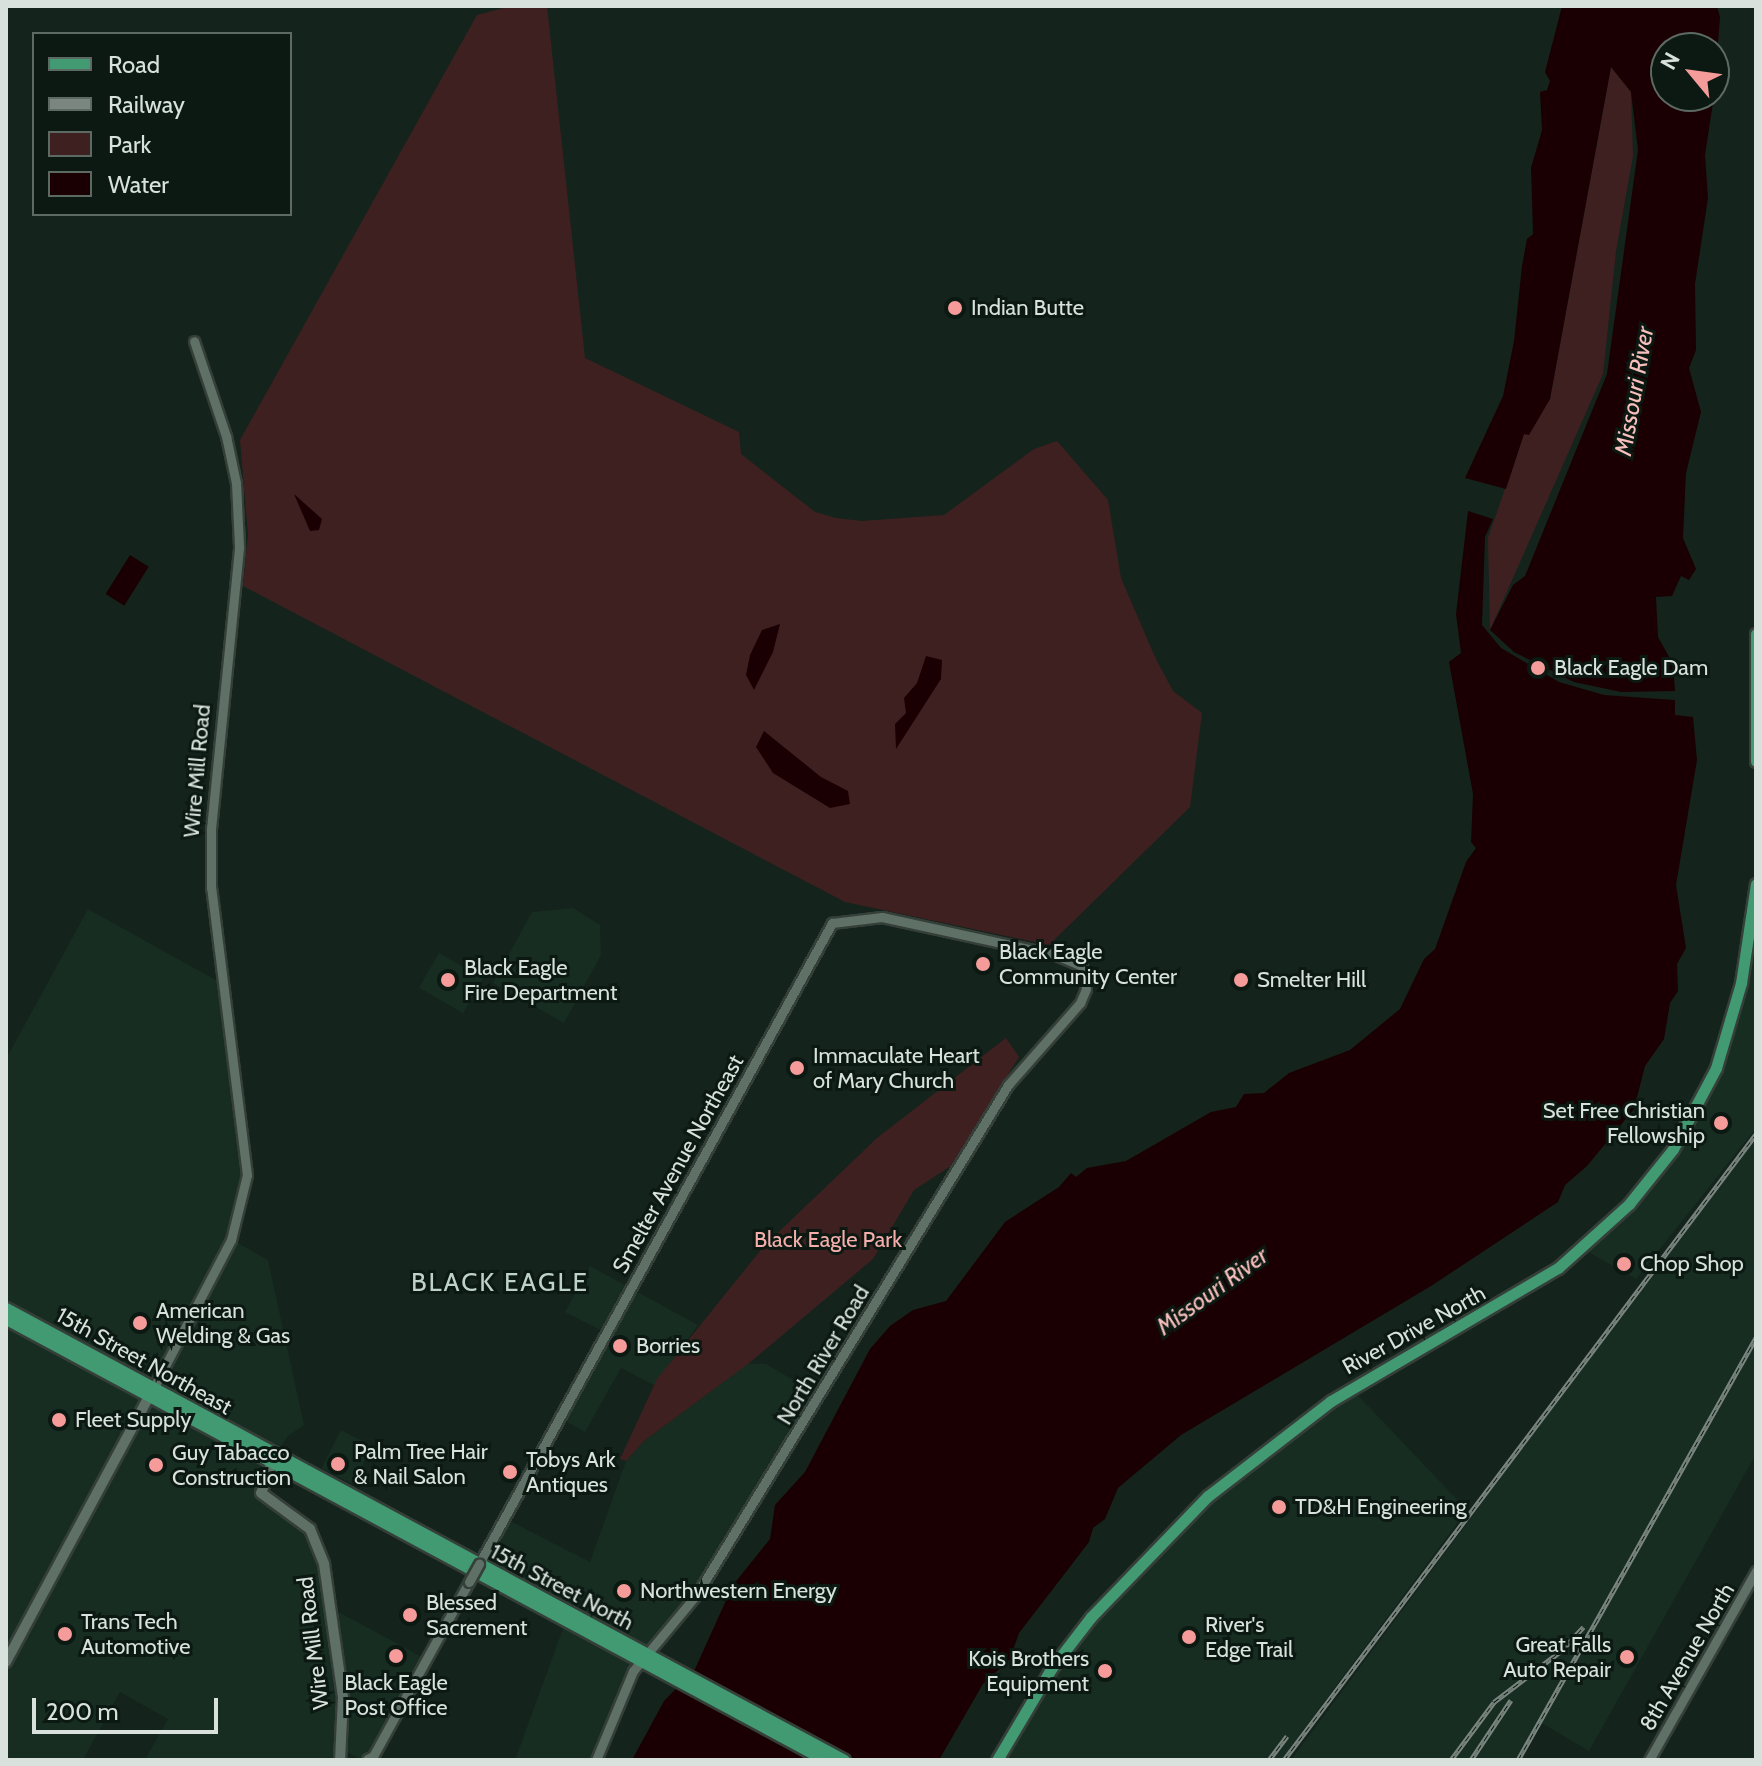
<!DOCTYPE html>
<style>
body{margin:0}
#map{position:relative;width:1762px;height:1766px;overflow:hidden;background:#14231b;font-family:Cabin,sans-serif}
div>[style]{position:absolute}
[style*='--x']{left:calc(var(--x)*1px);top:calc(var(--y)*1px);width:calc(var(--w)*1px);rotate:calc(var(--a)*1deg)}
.built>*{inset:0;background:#172d22;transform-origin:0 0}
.green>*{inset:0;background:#3f2020}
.water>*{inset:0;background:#1a0002;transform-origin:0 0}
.roads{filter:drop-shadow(2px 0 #353f39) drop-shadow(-2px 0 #353f39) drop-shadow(0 2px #353f39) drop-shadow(0 -2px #353f39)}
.tertiary>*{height:9px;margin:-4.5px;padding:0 4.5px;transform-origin:4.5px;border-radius:4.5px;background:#5f7066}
.secondary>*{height:10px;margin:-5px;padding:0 5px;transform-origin:5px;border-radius:5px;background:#5f7066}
.primary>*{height:11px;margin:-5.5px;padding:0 5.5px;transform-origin:5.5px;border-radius:5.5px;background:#429a73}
.rail>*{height:5px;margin-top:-2.5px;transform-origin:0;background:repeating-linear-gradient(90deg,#0b1912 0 6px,#7b8680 0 12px);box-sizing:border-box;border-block:2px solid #7b8680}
.bridges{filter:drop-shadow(2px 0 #353f39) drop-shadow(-2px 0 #353f39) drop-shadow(0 2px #353f39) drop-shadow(0 -2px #353f39)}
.tertiary-bridge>*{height:9px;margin:-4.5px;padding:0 4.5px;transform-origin:4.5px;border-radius:4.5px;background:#5f7066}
.dots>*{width:22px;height:22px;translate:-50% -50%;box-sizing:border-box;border:4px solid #0b1912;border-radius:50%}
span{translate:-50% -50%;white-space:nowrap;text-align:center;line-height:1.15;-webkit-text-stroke:6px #0b1912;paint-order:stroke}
.poi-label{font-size:22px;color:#d8e1dc}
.left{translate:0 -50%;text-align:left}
.right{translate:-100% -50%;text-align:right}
.street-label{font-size:22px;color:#d8e1dc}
.park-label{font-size:22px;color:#f5aeab}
.water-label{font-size:24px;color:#f9bfbc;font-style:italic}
.quarter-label{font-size:26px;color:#bfd2c7;letter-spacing:2px}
.frame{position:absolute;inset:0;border:8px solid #d8e1dc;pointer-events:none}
.legend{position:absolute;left:32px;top:32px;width:260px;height:184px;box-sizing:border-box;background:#0b1912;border:2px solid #5d6963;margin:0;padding:10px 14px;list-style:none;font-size:24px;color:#d8e1dc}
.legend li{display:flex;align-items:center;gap:16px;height:40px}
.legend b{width:40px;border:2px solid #5d6963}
.north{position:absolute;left:1650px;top:32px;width:80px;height:80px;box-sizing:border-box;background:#0b1912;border:2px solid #5d6963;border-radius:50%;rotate:299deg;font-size:22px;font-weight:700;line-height:32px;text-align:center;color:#d8e1dc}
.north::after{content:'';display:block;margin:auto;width:28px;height:36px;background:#f59b99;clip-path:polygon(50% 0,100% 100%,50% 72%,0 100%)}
.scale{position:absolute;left:32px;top:1698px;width:186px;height:36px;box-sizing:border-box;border:4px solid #d8e1dc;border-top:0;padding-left:10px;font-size:24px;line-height:28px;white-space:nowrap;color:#d8e1dc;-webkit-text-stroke:6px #0b1912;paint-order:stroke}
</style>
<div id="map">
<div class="built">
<div style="clip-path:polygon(573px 908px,600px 925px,601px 955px,564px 1023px,493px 983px,532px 912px)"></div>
<div style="clip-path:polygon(88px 909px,223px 984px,247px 1163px,232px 1240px,268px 1260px,304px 1425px,288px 1436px,274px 1456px,6px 1308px,6px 1059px)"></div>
<div style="clip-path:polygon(1756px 928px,1756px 1128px,1636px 1279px,1583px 1249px,1629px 1204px,1704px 1094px)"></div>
<div style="left:439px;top:953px;width:51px;height:40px;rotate:30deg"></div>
<div style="clip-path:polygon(1756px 1134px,1756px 1454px,1589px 1751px,1540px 1722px,1518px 1760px,1291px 1760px)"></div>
<div style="clip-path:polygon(590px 1266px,698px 1325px,654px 1385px,621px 1368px,585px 1432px,560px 1418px,606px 1333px,565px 1312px)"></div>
<div style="clip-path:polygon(6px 1319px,270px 1463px,260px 1488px,310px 1529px,331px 1608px,426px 1659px,372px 1758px,358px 1758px,341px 1749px,340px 1760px,145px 1760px,168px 1719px,120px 1692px,83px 1760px,6px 1760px)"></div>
<div style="clip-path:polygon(748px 1364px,766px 1364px,819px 1395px,697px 1594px,648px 1651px,574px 1608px,575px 1603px,573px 1607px,479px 1564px,504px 1518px,590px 1562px,626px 1461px,644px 1441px)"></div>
<div style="clip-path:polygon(1351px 1388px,1467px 1510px,1281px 1760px,997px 1760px,1051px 1669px,1208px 1496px)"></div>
<div style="left:341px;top:1430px;width:35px;height:43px;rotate:27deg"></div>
<div style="clip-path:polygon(565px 1623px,639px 1662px,596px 1760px,515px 1760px)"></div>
</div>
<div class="green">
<div style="clip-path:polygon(511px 6px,547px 6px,585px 358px,739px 432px,741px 454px,815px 512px,836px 518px,862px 521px,944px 515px,1034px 449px,1057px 441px,1108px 500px,1121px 578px,1155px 657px,1173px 691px,1202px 713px,1190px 807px,1049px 945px,845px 902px,243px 586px,248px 535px,240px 440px,477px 15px)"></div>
<div style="clip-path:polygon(1611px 67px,1631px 92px,1633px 156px,1616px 251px,1603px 374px,1490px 630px,1488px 538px,1524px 434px,1550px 399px)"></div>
<div style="clip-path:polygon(1006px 1038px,1019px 1057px,951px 1166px,914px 1190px,873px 1259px,748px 1364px,644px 1441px,626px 1461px,620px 1459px,657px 1379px,764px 1246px,877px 1138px)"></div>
</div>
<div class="water">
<div style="clip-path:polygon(1562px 6px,1717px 6px,1720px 17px,1714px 96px,1714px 48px,1666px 48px,1666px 96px,1714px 96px,1705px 155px,1708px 198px,1695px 284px,1696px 350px,1689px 368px,1701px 412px,1686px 473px,1683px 538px,1696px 569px,1689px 580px,1681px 576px,1672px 596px,1656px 597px,1658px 637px,1673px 664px,1675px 691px,1621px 692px,1574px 682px,1514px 652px,1490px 630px,1513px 585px,1525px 576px,1607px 374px,1638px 150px,1631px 92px,1611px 67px,1550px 399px,1529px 435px,1524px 434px,1506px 489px,1465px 478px,1503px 396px,1514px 341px,1522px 266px,1527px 239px,1533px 234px,1531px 168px,1542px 130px,1540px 92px,1547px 90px,1550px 81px,1545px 72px)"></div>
<div style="clip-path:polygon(294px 494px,322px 519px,319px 530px,310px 531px)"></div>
<div style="clip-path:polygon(1468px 511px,1493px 519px,1485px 537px,1482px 625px,1501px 648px,1559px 682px,1604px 695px,1675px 700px,1675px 715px,1693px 717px,1697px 760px,1676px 885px,1686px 948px,1677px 964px,1678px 991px,1670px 1003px,1664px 1039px,1645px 1066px,1634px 1109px,1587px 1166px,1565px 1185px,1558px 1202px,1431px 1286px,1181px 1435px,1118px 1488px,1105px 1519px,1093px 1528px,1089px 1542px,1019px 1633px,1010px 1659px,983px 1684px,939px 1760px,632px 1760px,664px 1701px,695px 1669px,733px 1585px,770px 1539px,775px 1505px,805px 1472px,870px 1349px,890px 1326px,913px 1310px,946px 1301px,1005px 1222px,1059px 1187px,1071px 1173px,1076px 1177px,1087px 1168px,1126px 1161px,1211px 1112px,1236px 1107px,1244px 1094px,1264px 1093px,1289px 1073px,1350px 1050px,1400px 1009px,1424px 959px,1435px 949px,1466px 862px,1476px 848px,1471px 842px,1473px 794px,1449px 662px,1461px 653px,1456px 614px)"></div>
<div style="left:130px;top:555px;width:22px;height:46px;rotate:32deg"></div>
<div style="clip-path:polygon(780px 624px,773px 652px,754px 690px,746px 675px,750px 655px,762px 630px)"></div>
<div style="clip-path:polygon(926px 656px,942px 660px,941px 679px,896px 749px,895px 724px,906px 713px,904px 698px,917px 683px)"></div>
<div style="clip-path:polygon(764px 731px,821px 777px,848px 791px,850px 804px,830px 808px,773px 773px,756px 747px)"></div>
</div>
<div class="roads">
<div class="tertiary">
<div style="--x:153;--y:1389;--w:168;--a:-62.4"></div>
<div style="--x:231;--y:1240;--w:67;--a:-76.2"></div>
<div style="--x:247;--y:1175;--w:289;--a:-97.1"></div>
<div style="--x:211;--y:888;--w:59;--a:-90"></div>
<div style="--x:211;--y:829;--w:284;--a:-84.3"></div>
<div style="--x:239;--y:546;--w:63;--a:-92.7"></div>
<div style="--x:236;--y:483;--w:48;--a:-102"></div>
<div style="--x:226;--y:436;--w:100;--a:-108.6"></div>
<div style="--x:479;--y:1564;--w:732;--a:-61.16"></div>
<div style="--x:832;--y:923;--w:50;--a:-6.8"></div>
<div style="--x:882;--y:917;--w:178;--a:12.3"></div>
<div style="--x:1056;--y:955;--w:28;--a:23"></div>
<div style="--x:1082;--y:966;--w:23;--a:80"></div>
<div style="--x:1086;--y:989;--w:15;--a:113"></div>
<div style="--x:1080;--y:1003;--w:109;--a:131.3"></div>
<div style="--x:1008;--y:1085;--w:596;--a:121.43"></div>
<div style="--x:697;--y:1594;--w:100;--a:129.7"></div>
<div style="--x:633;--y:1671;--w:96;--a:112.6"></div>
<div style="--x:371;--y:1760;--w:203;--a:-61.2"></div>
<div style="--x:1649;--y:1760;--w:217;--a:-60.5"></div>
</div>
<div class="secondary">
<div style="--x:274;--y:1456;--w:39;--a:109"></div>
<div style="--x:261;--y:1493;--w:61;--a:36.3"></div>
<div style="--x:310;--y:1529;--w:38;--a:68"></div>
<div style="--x:324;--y:1564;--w:134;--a:81.9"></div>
<div style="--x:343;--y:1697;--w:63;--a:92.7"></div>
<div style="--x:6;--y:1662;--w:310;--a:-61.7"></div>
<div style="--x:368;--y:1760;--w:4;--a:-27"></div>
</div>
<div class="primary">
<div style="--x:1756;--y:634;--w:127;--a:90"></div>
<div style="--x:6;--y:1308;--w:952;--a:28.34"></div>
<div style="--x:6;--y:1319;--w:930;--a:28.3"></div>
<div style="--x:997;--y:1760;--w:106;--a:-59.3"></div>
<div style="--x:1051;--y:1669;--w:66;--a:-52.4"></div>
<div style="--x:1091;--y:1617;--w:168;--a:-46"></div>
<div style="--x:1208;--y:1496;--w:155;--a:-37.7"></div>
<div style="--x:1331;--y:1401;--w:263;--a:-30.4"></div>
<div style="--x:1558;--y:1268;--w:96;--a:-42"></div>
<div style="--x:1629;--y:1204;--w:70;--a:-51.3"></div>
<div style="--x:1673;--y:1149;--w:92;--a:-62"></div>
<div style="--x:1716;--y:1068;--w:89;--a:-73.6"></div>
<div style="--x:1741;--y:983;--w:100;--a:-81.4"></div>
</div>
</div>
<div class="rail">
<div style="--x:1269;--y:1760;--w:30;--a:-53"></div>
<div style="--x:1284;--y:1760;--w:784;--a:-52.98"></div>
<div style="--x:1451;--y:1760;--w:72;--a:-53.4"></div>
<div style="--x:1494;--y:1702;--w:84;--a:-37.3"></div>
<div style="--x:1561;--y:1651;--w:33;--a:-47"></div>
<div style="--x:1471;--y:1760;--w:72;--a:-56.3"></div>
<div style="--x:1518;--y:1760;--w:485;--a:-60.6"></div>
</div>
<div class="bridges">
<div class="tertiary-bridge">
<div style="--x:469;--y:1582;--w:21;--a:-61"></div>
</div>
</div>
<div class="dots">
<div style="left:955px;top:308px;background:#f59b99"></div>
<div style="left:1538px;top:668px;background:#f59b99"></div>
<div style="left:983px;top:964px;background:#f59b99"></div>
<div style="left:448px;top:980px;background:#f59b99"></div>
<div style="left:1241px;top:980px;background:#f59b99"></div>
<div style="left:797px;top:1068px;background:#f59b99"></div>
<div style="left:1721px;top:1123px;background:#f59b99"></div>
<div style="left:1624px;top:1264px;background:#f59b99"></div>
<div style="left:140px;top:1323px;background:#f59b99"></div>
<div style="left:620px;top:1346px;background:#f59b99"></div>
<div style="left:59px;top:1420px;background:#f59b99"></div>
<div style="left:338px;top:1464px;background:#f59b99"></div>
<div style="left:156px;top:1465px;background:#f59b99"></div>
<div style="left:510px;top:1472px;background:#f59b99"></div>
<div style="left:1279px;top:1507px;background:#f59b99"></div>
<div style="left:624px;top:1591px;background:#f59b99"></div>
<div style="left:410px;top:1615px;background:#f59b99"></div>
<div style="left:65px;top:1634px;background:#f59b99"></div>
<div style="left:1189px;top:1637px;background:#f59b99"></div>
<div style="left:396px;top:1656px;background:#f59b99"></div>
<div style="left:1627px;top:1657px;background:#f59b99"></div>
<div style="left:1105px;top:1671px;background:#f59b99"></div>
</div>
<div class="poi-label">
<span class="left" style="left:971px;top:308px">Indian Butte</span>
<span class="left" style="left:1554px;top:668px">Black Eagle Dam</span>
<span class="left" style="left:999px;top:964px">Black Eagle<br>Community Center</span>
<span class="left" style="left:464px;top:980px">Black Eagle<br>Fire Department</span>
<span class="left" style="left:1257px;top:980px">Smelter Hill</span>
<span class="left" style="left:813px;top:1068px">Immaculate Heart<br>of Mary Church</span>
<span class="right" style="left:1705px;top:1123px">Set Free Christian<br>Fellowship</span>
<span class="left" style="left:1640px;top:1264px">Chop Shop</span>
<span class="left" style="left:156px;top:1323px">American<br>Welding &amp; Gas</span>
<span class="left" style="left:636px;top:1346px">Borries</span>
<span class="left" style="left:75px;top:1420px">Fleet Supply</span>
<span class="left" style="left:354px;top:1464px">Palm Tree Hair<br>&amp; Nail Salon</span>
<span class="left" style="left:172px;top:1465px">Guy Tabacco<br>Construction</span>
<span class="left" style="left:526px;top:1472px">Tobys Ark<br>Antiques</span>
<span class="left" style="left:1295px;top:1507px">TD&amp;H Engineering</span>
<span class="left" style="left:640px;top:1591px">Northwestern Energy</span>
<span class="left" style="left:426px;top:1615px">Blessed<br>Sacrement</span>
<span class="left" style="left:81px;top:1634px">Trans Tech<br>Automotive</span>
<span class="left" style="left:1205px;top:1637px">River's<br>Edge Trail</span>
<span class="right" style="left:1611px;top:1657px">Great Falls<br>Auto Repair</span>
<span class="right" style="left:1089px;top:1671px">Kois Brothers<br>Equipment</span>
<span style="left:396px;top:1695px">Black Eagle<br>Post Office</span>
</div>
<div class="street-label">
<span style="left:197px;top:771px;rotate:-85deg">Wire Mill Road</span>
<span style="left:678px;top:1164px;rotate:-61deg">Smelter Avenue Northeast</span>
<span style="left:1414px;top:1330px;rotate:-29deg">River Drive North</span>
<span style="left:823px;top:1355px;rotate:-59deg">North River Road</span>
<span style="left:144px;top:1361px;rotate:29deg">15th Street Northeast</span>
<span style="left:562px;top:1587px;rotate:28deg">15th Street North</span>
<span style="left:313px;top:1643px;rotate:-97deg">Wire Mill Road</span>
<span style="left:1687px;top:1657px;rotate:-60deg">8th Avenue North</span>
</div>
<div class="park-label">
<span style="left:828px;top:1240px">Black Eagle Park</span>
</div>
<div class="water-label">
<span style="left:1634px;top:391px;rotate:-80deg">Missouri River</span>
<span style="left:1212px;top:1291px;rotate:-36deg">Missouri River</span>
</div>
<div class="quarter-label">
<span style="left:500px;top:1283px">BLACK EAGLE</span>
</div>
<div class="frame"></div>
<ul class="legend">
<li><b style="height:10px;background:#429a73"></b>Road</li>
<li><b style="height:10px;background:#7b8680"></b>Railway</li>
<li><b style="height:22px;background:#3f2020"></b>Park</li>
<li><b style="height:22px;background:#1a0002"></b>Water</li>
</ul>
<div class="north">N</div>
<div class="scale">200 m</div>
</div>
